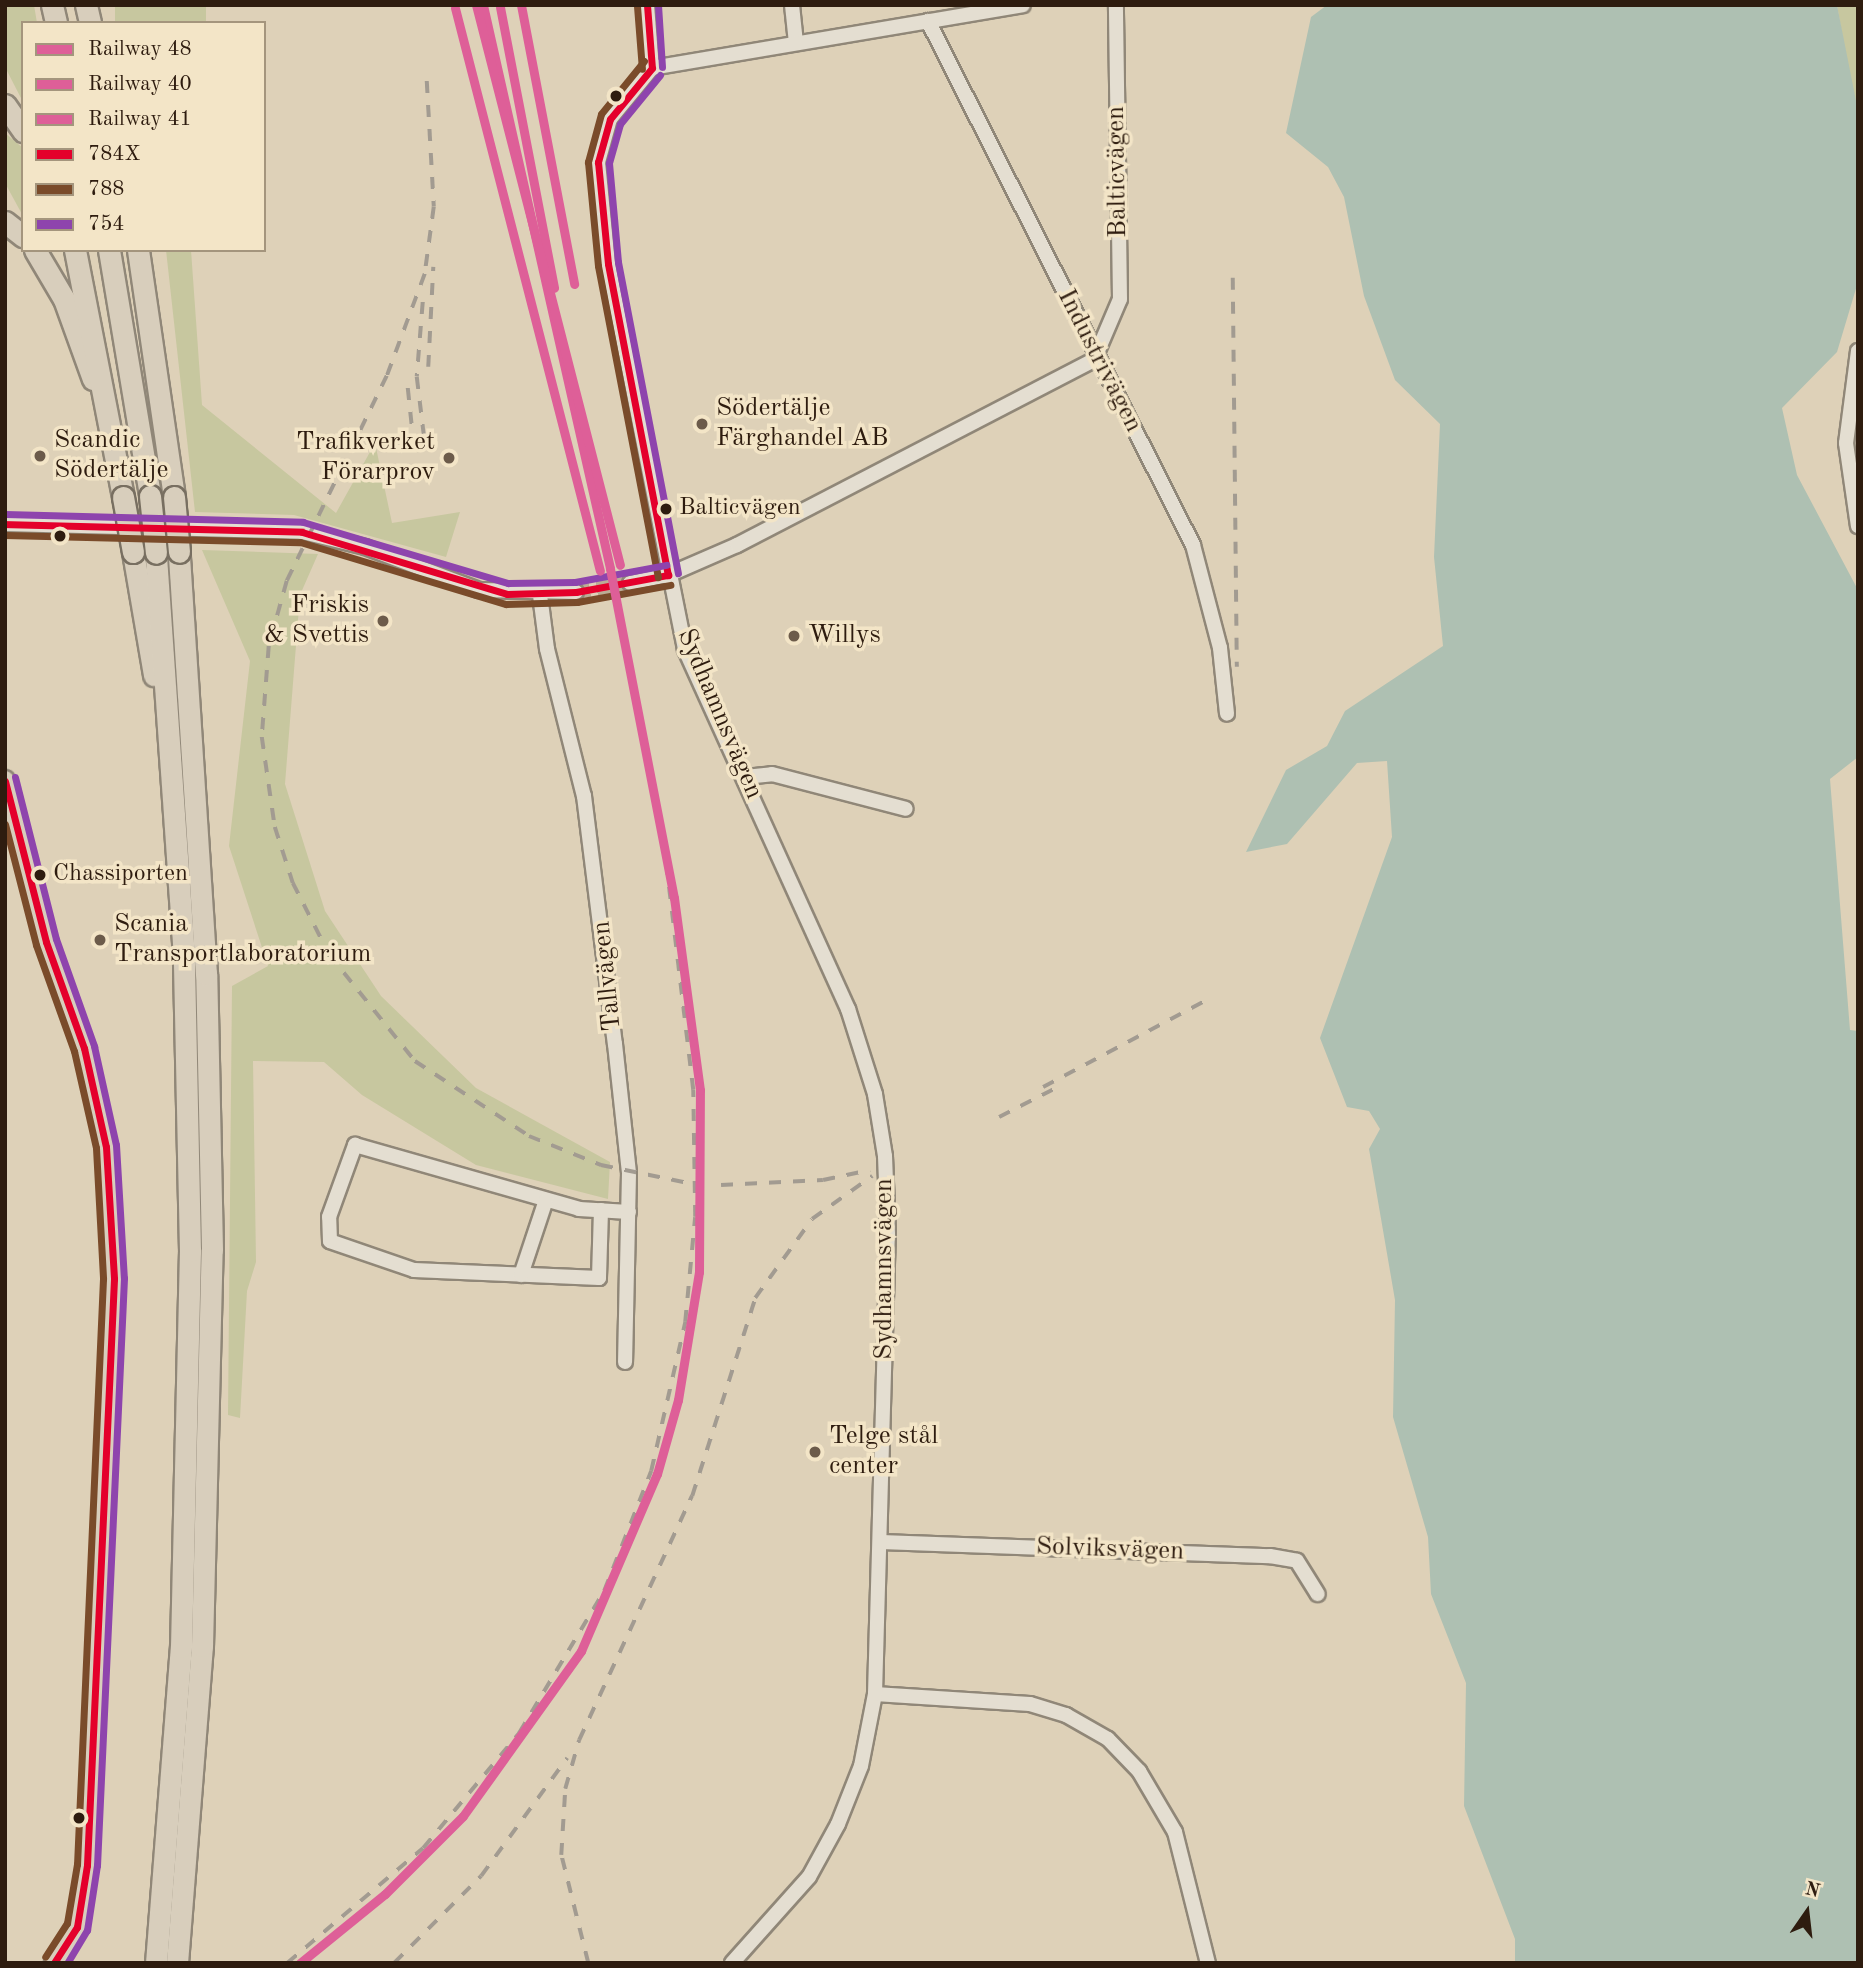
<!DOCTYPE html>
<meta charset="utf-8">
<style>
body{margin:0}
#map{position:relative;width:1863px;height:1968px;overflow:hidden;background:#ded1b8;font-family:"Old Standard TT",serif}
div>[style]{position:absolute}
[style*='--x']{left:calc(var(--x)*1px);top:calc(var(--y)*1px);width:calc(var(--w)*1px);rotate:calc(var(--a)*1deg)}
.green>*{inset:0;background:#c7c79f;transform-origin:0 0}
.water>*{inset:0;background:#aec0b2}
.minor-tunnel>*{height:14px;margin-top:-7px;transform-origin:0;background:repeating-linear-gradient(90deg,#bbad96 0 14px,transparent 0 21px)}
.roads{filter:drop-shadow(2px 0 #908778) drop-shadow(-2px 0 #908778) drop-shadow(0 2px #908778) drop-shadow(0 -2px #908778)}
.minor>*{height:14px;margin:-7px;padding:0 7px;transform-origin:7px;border-radius:7px;background:#e4ded1}
.major>*{height:18px;margin:-9px;padding:0 9px;transform-origin:9px;border-radius:9px;background:#d8cebc}
.highway>*{height:21px;margin:-10.5px;padding:0 10.5px;transform-origin:10.5px;border-radius:10.5px;background:#d8cebc}
.rail>*{height:3.5px;margin-top:-1.75px;transform-origin:0;background:repeating-linear-gradient(90deg,#a29b91 0 12px,transparent 0 24px)}
.bridges{filter:drop-shadow(2px 0 #786f61) drop-shadow(-2px 0 #786f61) drop-shadow(0 2px #786f61) drop-shadow(0 -2px #786f61)}
.highway-bridge>*{height:21px;margin:-10.5px;padding:0 10.5px;transform-origin:10.5px;border-radius:10.5px;background:#d8cebc}
.bus-1>*{height:7px;margin:-3.5px;padding:0 3.5px;transform-origin:3.5px;border-radius:3.5px;background:#e4002b}
.bus-2>*{height:7px;margin:-3.5px;padding:0 3.5px;transform-origin:3.5px;border-radius:3.5px;background:#7a4b2a}
.bus-3>*{height:7px;margin:-3.5px;padding:0 3.5px;transform-origin:3.5px;border-radius:3.5px;background:#8e44ad}
.rail-1>*{height:9px;margin:-4.5px;padding:0 4.5px;transform-origin:4.5px;border-radius:4.5px;background:#de5f98}
.rail-2>*{height:9px;margin:-4.5px;padding:0 4.5px;transform-origin:4.5px;border-radius:4.5px;background:#de5f98}
.rail-3>*{height:9px;margin:-4.5px;padding:0 4.5px;transform-origin:4.5px;border-radius:4.5px;background:#de5f98}
.dots>*{width:19px;height:19px;translate:-50% -50%;box-sizing:border-box;border:4px solid #f3e5c7;border-radius:50%}
span{translate:-50% -50%;white-space:nowrap;text-align:center;line-height:1.15;-webkit-text-stroke:7px #f3e5c7;paint-order:stroke}
.bus-label{font-size:24px;color:#2e1c0f}
.left{translate:0 -50%;text-align:left}
.street-label{font-size:26px;color:#2e1c0f}
.poi-label{font-size:26px;color:#2e1c0f}
.right{translate:-100% -50%;text-align:right}
.frame{position:absolute;inset:0;border:7px solid #2e1c0f;pointer-events:none}
.legend{position:absolute;left:21px;top:21px;width:245px;height:231px;box-sizing:border-box;background:#f3e5c7;border:2px solid #a4957d;margin:0;padding:9px 12px;list-style:none;font-size:21px;color:#2e1c0f}
.legend li{display:flex;align-items:center;gap:14px;height:35px}
.legend b{width:35px;border:2px solid #a4957d}
.north{position:absolute;left:1772px;top:1877px;width:70px;height:70px;-webkit-text-stroke:5px #f3e5c7;paint-order:stroke;rotate:14deg;font-size:19px;font-weight:700;line-height:28px;text-align:center;color:#2e1c0f}
.north::after{content:'';display:block;margin:auto;width:24px;height:32px;background:#2e1c0f;clip-path:polygon(50% 0,100% 100%,50% 72%,0 100%)}
</style>
<div id="map">
<div class="green">
<div style="clip-path:polygon(5px 5px,34px 5px,37px 23px,23px 23px,23px 102px,5px 67px)"></div>
<div style="left:115px;top:5px;width:91px;height:18px"></div>
<div style="clip-path:polygon(1837px 5px,1858px 5px,1858px 111px,1852px 90px)"></div>
<div style="clip-path:polygon(5px 133px,23px 148px,23px 216px,5px 183px)"></div>
<div style="clip-path:polygon(166px 250px,191px 250px,202px 405px,336px 513px,375px 443px,392px 523px,460px 512px,446px 557px,294px 515px,195px 512px)"></div>
<div style="clip-path:polygon(202px 550px,318px 554px,300px 595px,285px 784px,325px 911px,381px 996px,476px 1088px,610px 1162px,608px 1199px,476px 1165px,362px 1095px,324px 1062px,253px 1061px,256px 1262px,247px 1291px,240px 1418px,228px 1415px,232px 986px,268px 966px,229px 846px,250px 661px)"></div>
</div>
<div class="water">
<div style="clip-path:polygon(1327px 5px,1837px 5px,1858px 111px,1858px 282px,1837px 352px,1782px 408px,1797px 475px,1858px 590px,1858px 757px,1830px 779px,1850px 1030px,1858px 1031px,1858px 1963px,1515px 1963px,1515px 1939px,1464px 1806px,1466px 1683px,1431px 1594px,1428px 1537px,1393px 1417px,1395px 1300px,1369px 1149px,1380px 1129px,1369px 1111px,1347px 1107px,1320px 1038px,1392px 837px,1387px 761px,1357px 763px,1287px 844px,1246px 852px,1286px 770px,1327px 746px,1345px 711px,1443px 646px,1434px 557px,1440px 424px,1395px 380px,1364px 296px,1344px 197px,1328px 167px,1286px 133px,1311px 17px)"></div>
</div>
<div class="minor-tunnel">
<div style="--x:576;--y:592;--w:55;--a:-9.5"></div>
</div>
<div class="roads">
<div class="minor">
<div style="--x:647;--y:5;--w:63;--a:85.5"></div>
<div style="--x:792;--y:5;--w:36;--a:84"></div>
<div style="--x:928;--y:21;--w:587;--a:63.17"></div>
<div style="--x:1193;--y:545;--w:106;--a:75.3"></div>
<div style="--x:1220;--y:648;--w:66;--a:83.9"></div>
<div style="--x:1858;--y:351;--w:93;--a:97.4"></div>
<div style="--x:1846;--y:443;--w:84;--a:81.8"></div>
<div style="--x:5;--y:524;--w:297;--a:1.5"></div>
<div style="--x:302;--y:532;--w:65;--a:13.4"></div>
<div style="--x:365;--y:547;--w:122;--a:20.7"></div>
<div style="--x:479;--y:590;--w:97;--a:1.2"></div>
<div style="--x:630;--y:583;--w:39;--a:-12"></div>
<div style="--x:668;--y:575;--w:75;--a:-23.5"></div>
<div style="--x:737;--y:545;--w:402;--a:-27.4"></div>
<div style="--x:1094;--y:360;--w:66;--a:-66.9"></div>
<div style="--x:1120;--y:299;--w:294;--a:-90.8"></div>
<div style="--x:540;--y:595;--w:54;--a:82.6"></div>
<div style="--x:547;--y:649;--w:152;--a:75.9"></div>
<div style="--x:584;--y:796;--w:250;--a:82.9"></div>
<div style="--x:615;--y:1044;--w:130;--a:83.8"></div>
<div style="--x:629;--y:1173;--w:189;--a:91.2"></div>
<div style="--x:745;--y:777;--w:27;--a:-6"></div>
<div style="--x:772;--y:774;--w:138;--a:14.6"></div>
<div style="--x:601;--y:1210;--w:68;--a:91.7"></div>
<div style="--x:599;--y:1278;--w:185;--a:-177.5"></div>
<div style="--x:414;--y:1270;--w:89;--a:-161"></div>
<div style="--x:330;--y:1241;--w:24;--a:-92"></div>
<div style="--x:329;--y:1217;--w:77;--a:-70.1"></div>
<div style="--x:355;--y:1145;--w:233;--a:15.9"></div>
<div style="--x:579;--y:1209;--w:50;--a:3.4"></div>
<div style="--x:521;--y:1275;--w:79;--a:-71.6"></div>
<div style="--x:881;--y:1542;--w:389;--a:2.1"></div>
<div style="--x:1270;--y:1556;--w:27;--a:10"></div>
<div style="--x:1297;--y:1561;--w:39;--a:58"></div>
<div style="--x:875;--y:1694;--w:155;--a:3.7"></div>
<div style="--x:1030;--y:1704;--w:38;--a:17"></div>
<div style="--x:1066;--y:1715;--w:48;--a:29.7"></div>
<div style="--x:1108;--y:1739;--w:45;--a:45.9"></div>
<div style="--x:1139;--y:1771;--w:71;--a:59.5"></div>
<div style="--x:1175;--y:1832;--w:135;--a:75.9"></div>
<div style="--x:732;--y:1963;--w:115;--a:-48.2"></div>
<div style="--x:809;--y:1877;--w:60;--a:-61.3"></div>
<div style="--x:838;--y:1824;--w:62;--a:-68.4"></div>
<div style="--x:861;--y:1766;--w:73;--a:-79"></div>
<div style="--x:875;--y:1694;--w:460;--a:-88.4"></div>
<div style="--x:888;--y:1234;--w:78;--a:-92.2"></div>
<div style="--x:885;--y:1156;--w:63;--a:-99.2"></div>
<div style="--x:875;--y:1094;--w:89;--a:-107.6"></div>
<div style="--x:848;--y:1009;--w:395;--a:-114.4"></div>
<div style="--x:685;--y:649;--w:393;--a:-101.3"></div>
<div style="--x:608;--y:264;--w:102;--a:-95.6"></div>
<div style="--x:598;--y:162;--w:45;--a:-74.4"></div>
<div style="--x:610;--y:119;--w:66;--a:-50.5"></div>
<div style="--x:652;--y:68;--w:376;--a:-9.6"></div>
</div>
<div class="major">
<div style="--x:5;--y:780;--w:167;--a:75.8"></div>
<div style="--x:46;--y:942;--w:113;--a:70.3"></div>
<div style="--x:84;--y:1048;--w:101;--a:77.5"></div>
<div style="--x:106;--y:1147;--w:132;--a:86.5"></div>
<div style="--x:114;--y:1279;--w:587;--a:92.64"></div>
<div style="--x:87;--y:1865;--w:63;--a:99.2"></div>
<div style="--x:77;--y:1927;--w:43;--a:122.6"></div>
</div>
<div class="highway">
<div style="--x:52;--y:5;--w:18;--a:77"></div>
<div style="--x:86;--y:5;--w:18;--a:77"></div>
<div style="--x:5;--y:105;--w:32;--a:55"></div>
<div style="--x:5;--y:222;--w:23;--a:38"></div>
<div style="--x:35;--y:250;--w:57;--a:59.4"></div>
<div style="--x:64;--y:299;--w:85;--a:70.1"></div>
<div style="--x:75;--y:250;--w:252;--a:79"></div>
<div style="--x:109;--y:250;--w:249;--a:80.5"></div>
<div style="--x:138;--y:250;--w:250;--a:81.7"></div>
<div style="--x:133;--y:552;--w:125;--a:80.3"></div>
<div style="--x:156;--y:1963;--w:317;--a:-85.5"></div>
<div style="--x:181;--y:1647;--w:396;--a:-88.7"></div>
<div style="--x:190;--y:1251;--w:294;--a:-91.2"></div>
<div style="--x:184;--y:957;--w:405;--a:-94"></div>
<div style="--x:177;--y:1963;--w:318;--a:-85.5"></div>
<div style="--x:202;--y:1646;--w:396;--a:-88.6"></div>
<div style="--x:212;--y:1250;--w:276;--a:-91.2"></div>
<div style="--x:206;--y:974;--w:423;--a:-93.7"></div>
</div>
</div>
<div class="rail">
<div style="--x:427;--y:81;--w:126;--a:86.8"></div>
<div style="--x:434;--y:207;--w:68;--a:97.7"></div>
<div style="--x:425;--y:274;--w:109;--a:110.4"></div>
<div style="--x:387;--y:376;--w:228;--a:116"></div>
<div style="--x:287;--y:581;--w:67;--a:105.5"></div>
<div style="--x:269;--y:646;--w:91;--a:94.4"></div>
<div style="--x:262;--y:737;--w:91;--a:81.8"></div>
<div style="--x:275;--y:827;--w:59;--a:72.2"></div>
<div style="--x:293;--y:883;--w:80;--a:63.1"></div>
<div style="--x:329;--y:954;--w:137;--a:51.2"></div>
<div style="--x:415;--y:1061;--w:136;--a:33.3"></div>
<div style="--x:529;--y:1136;--w:78;--a:21.9"></div>
<div style="--x:601;--y:1165;--w:89;--a:11.7"></div>
<div style="--x:1233;--y:278;--w:389;--a:89.4"></div>
<div style="--x:423;--y:302;--w:75;--a:94.6"></div>
<div style="--x:417;--y:377;--w:66;--a:83.1"></div>
<div style="--x:428;--y:367;--w:100;--a:-87.1"></div>
<div style="--x:408;--y:388;--w:57;--a:84"></div>
<div style="--x:1043;--y:1087;--w:183;--a:-28"></div>
<div style="--x:999;--y:1117;--w:66;--a:-27"></div>
<div style="--x:721;--y:1185;--w:102;--a:-2.8"></div>
<div style="--x:823;--y:1180;--w:48;--a:-12"></div>
<div style="--x:287;--y:1963;--w:178;--a:-40.2"></div>
<div style="--x:423;--y:1848;--w:150;--a:-50.1"></div>
<div style="--x:519;--y:1733;--w:165;--a:-59.1"></div>
<div style="--x:604;--y:1591;--w:129;--a:-68.6"></div>
<div style="--x:651;--y:1471;--w:153;--a:-77.1"></div>
<div style="--x:685;--y:1322;--w:105;--a:-84.6"></div>
<div style="--x:695;--y:1217;--w:127;--a:-90.9"></div>
<div style="--x:693;--y:1090;--w:247;--a:-96.8"></div>
<div style="--x:394;--y:1963;--w:123;--a:-45"></div>
<div style="--x:481;--y:1876;--w:146;--a:-53.9"></div>
<div style="--x:588;--y:1963;--w:111;--a:-104"></div>
<div style="--x:561;--y:1855;--w:66;--a:-86.5"></div>
<div style="--x:565;--y:1789;--w:51;--a:-74.1"></div>
<div style="--x:579;--y:1740;--w:269;--a:-65.2"></div>
<div style="--x:692;--y:1496;--w:208;--a:-72.3"></div>
<div style="--x:755;--y:1298;--w:97;--a:-54.2"></div>
<div style="--x:812;--y:1219;--w:74;--a:-35.6"></div>
</div>
<div class="bridges">
<div class="highway-bridge">
<div style="--x:150;--y:496;--w:57;--a:84"></div>
<div style="--x:123;--y:497;--w:56;--a:79.7"></div>
<div style="--x:174;--y:497;--w:55;--a:84.8"></div>
</div>
</div>
<div class="bus-1">
<div style="--x:647;--y:5;--w:63;--a:85.5"></div>
<div style="--x:652;--y:68;--w:66;--a:129.5"></div>
<div style="--x:610;--y:119;--w:45;--a:105.6"></div>
<div style="--x:598;--y:162;--w:102;--a:84.4"></div>
<div style="--x:608;--y:264;--w:317;--a:79.1"></div>
<div style="--x:5;--y:524;--w:297;--a:1.5"></div>
<div style="--x:302;--y:532;--w:214;--a:16.8"></div>
<div style="--x:507;--y:594;--w:69;--a:-1.7"></div>
<div style="--x:576;--y:592;--w:94;--a:-10.5"></div>
<div style="--x:5;--y:781;--w:166;--a:75.7"></div>
<div style="--x:46;--y:942;--w:113;--a:70.3"></div>
<div style="--x:84;--y:1048;--w:101;--a:77.5"></div>
<div style="--x:106;--y:1147;--w:132;--a:86.5"></div>
<div style="--x:114;--y:1279;--w:587;--a:92.64"></div>
<div style="--x:87;--y:1865;--w:63;--a:99.2"></div>
<div style="--x:77;--y:1927;--w:43;--a:122.6"></div>
</div>
<div class="bus-2">
<div style="--x:637;--y:6;--w:63;--a:85.5"></div>
<div style="--x:644;--y:61;--w:68;--a:129.1"></div>
<div style="--x:601;--y:114;--w:50;--a:105.2"></div>
<div style="--x:588;--y:162;--w:104;--a:84.5"></div>
<div style="--x:598;--y:266;--w:317;--a:79.1"></div>
<div style="--x:5;--y:535;--w:295;--a:1.4"></div>
<div style="--x:300;--y:542;--w:215;--a:16.8"></div>
<div style="--x:506;--y:604;--w:71;--a:-1.6"></div>
<div style="--x:577;--y:602;--w:95;--a:-10.4"></div>
<div style="--x:5;--y:824;--w:125;--a:75.6"></div>
<div style="--x:36;--y:945;--w:113;--a:70.3"></div>
<div style="--x:74;--y:1051;--w:99;--a:77.2"></div>
<div style="--x:96;--y:1148;--w:131;--a:86.9"></div>
<div style="--x:103;--y:1279;--w:586;--a:92.54"></div>
<div style="--x:77;--y:1864;--w:60;--a:99.6"></div>
<div style="--x:67;--y:1923;--w:40;--a:122.9"></div>
</div>
<div class="bus-3">
<div style="--x:658;--y:5;--w:62;--a:86.3"></div>
<div style="--x:660;--y:75;--w:63;--a:129.2"></div>
<div style="--x:620;--y:124;--w:41;--a:105.8"></div>
<div style="--x:609;--y:163;--w:99;--a:84.8"></div>
<div style="--x:618;--y:262;--w:317;--a:79.1"></div>
<div style="--x:5;--y:514;--w:298;--a:1.5"></div>
<div style="--x:303;--y:522;--w:214;--a:16.6"></div>
<div style="--x:508;--y:583;--w:67;--a:-0.9"></div>
<div style="--x:575;--y:582;--w:93;--a:-10.6"></div>
<div style="--x:15;--y:777;--w:167;--a:75.8"></div>
<div style="--x:56;--y:939;--w:114;--a:70.4"></div>
<div style="--x:94;--y:1046;--w:101;--a:77.5"></div>
<div style="--x:116;--y:1145;--w:133;--a:86.6"></div>
<div style="--x:124;--y:1278;--w:588;--a:92.63"></div>
<div style="--x:97;--y:1865;--w:66;--a:98.7"></div>
<div style="--x:87;--y:1930;--w:39;--a:121"></div>
</div>
<div class="rail-1">
<div style="--x:300;--y:1963;--w:109;--a:-39.1"></div>
<div style="--x:385;--y:1894;--w:110;--a:-45"></div>
<div style="--x:463;--y:1816;--w:203;--a:-54.4"></div>
<div style="--x:581;--y:1651;--w:193;--a:-66.8"></div>
<div style="--x:657;--y:1474;--w:77;--a:-74.2"></div>
<div style="--x:678;--y:1400;--w:130;--a:-80.7"></div>
<div style="--x:699;--y:1272;--w:182;--a:-89.7"></div>
<div style="--x:700;--y:1090;--w:194;--a:-97.7"></div>
<div style="--x:674;--y:898;--w:336;--a:-101"></div>
<div style="--x:610;--y:568;--w:577;--a:-102.71"></div>
</div>
<div class="rail-2">
<div style="--x:500;--y:7;--w:286;--a:79.1"></div>
<div style="--x:455;--y:8;--w:581;--a:75.56"></div>
</div>
<div class="rail-3">
<div style="--x:476;--y:5;--w:578;--a:75.58"></div>
<div style="--x:521;--y:5;--w:284;--a:79.2"></div>
</div>
<div class="dots">
<div style="left:616px;top:96px;background:#2e1c0f"></div>
<div style="left:702px;top:424px;background:#6c5b4a"></div>
<div style="left:40px;top:456px;background:#6c5b4a"></div>
<div style="left:449px;top:458px;background:#6c5b4a"></div>
<div style="left:666px;top:509px;background:#2e1c0f"></div>
<div style="left:60px;top:536px;background:#2e1c0f"></div>
<div style="left:383px;top:621px;background:#6c5b4a"></div>
<div style="left:794px;top:636px;background:#6c5b4a"></div>
<div style="left:40px;top:875px;background:#2e1c0f"></div>
<div style="left:100px;top:940px;background:#6c5b4a"></div>
<div style="left:815px;top:1452px;background:#6c5b4a"></div>
<div style="left:79px;top:1818px;background:#2e1c0f"></div>
</div>
<div class="bus-label">
<span class="left" style="left:679px;top:509px">Balticvägen</span>
<span class="left" style="left:53px;top:875px">Chassiporten</span>
</div>
<div class="street-label">
<span style="left:1118px;top:172px;rotate:-91deg">Balticvägen</span>
<span style="left:1099px;top:361px;rotate:63deg">Industrivägen</span>
<span style="left:719px;top:714px;rotate:67deg">Sydhamnsvägen</span>
<span style="left:608px;top:976px;rotate:-96deg">Tallvägen</span>
<span style="left:885px;top:1269px;rotate:-90deg">Sydhamnsvägen</span>
<span style="left:1110px;top:1550px;rotate:2deg">Solviksvägen</span>
</div>
<div class="poi-label">
<span class="left" style="left:716px;top:424px">Södertälje<br>Färghandel AB</span>
<span class="left" style="left:54px;top:456px">Scandic<br>Södertälje</span>
<span class="right" style="left:435px;top:458px">Trafikverket<br>Förarprov</span>
<span class="right" style="left:369px;top:621px">Friskis<br>&amp; Svettis</span>
<span class="left" style="left:808px;top:636px">Willys</span>
<span class="left" style="left:114px;top:940px">Scania<br>Transportlaboratorium</span>
<span class="left" style="left:829px;top:1452px">Telge stål<br>center</span>
</div>
<div class="frame"></div>
<ul class="legend">
<li><b style="height:9px;background:#de5f98"></b>Railway 48</li>
<li><b style="height:9px;background:#de5f98"></b>Railway 40</li>
<li><b style="height:9px;background:#de5f98"></b>Railway 41</li>
<li><b style="height:9px;background:#e4002b"></b>784X</li>
<li><b style="height:9px;background:#7a4b2a"></b>788</li>
<li><b style="height:9px;background:#8e44ad"></b>754</li>
</ul>
<div class="north">N</div>
</div>
